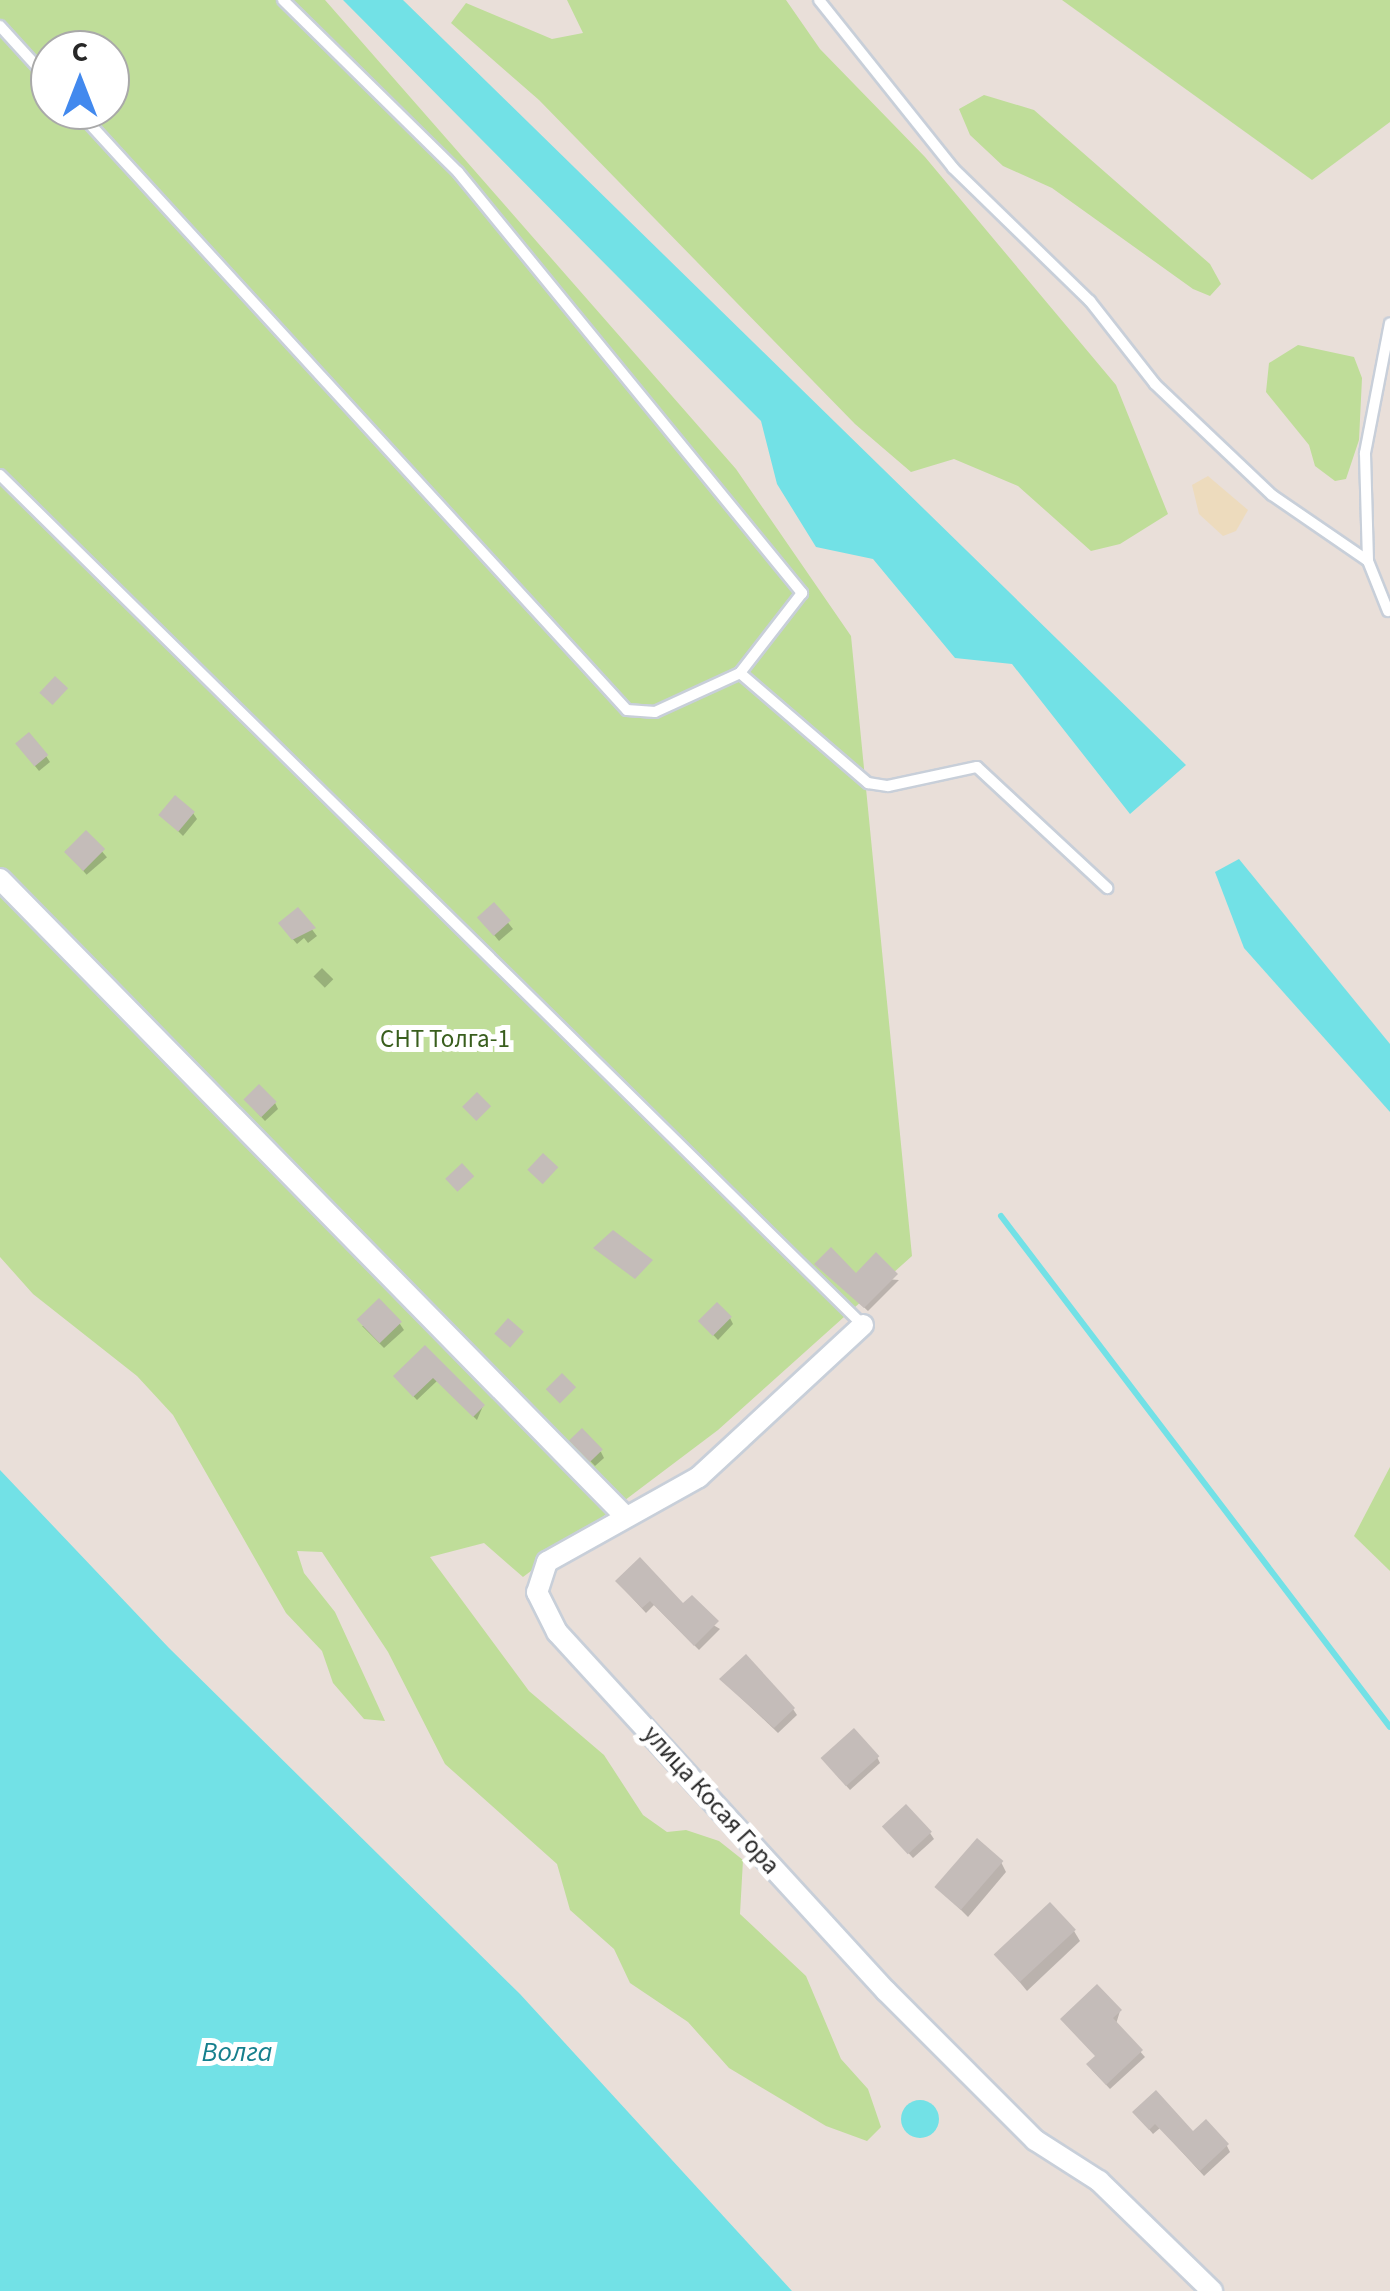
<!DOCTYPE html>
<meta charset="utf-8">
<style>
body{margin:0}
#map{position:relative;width:1390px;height:2291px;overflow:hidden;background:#e9dfd9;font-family:"Source Sans 3",sans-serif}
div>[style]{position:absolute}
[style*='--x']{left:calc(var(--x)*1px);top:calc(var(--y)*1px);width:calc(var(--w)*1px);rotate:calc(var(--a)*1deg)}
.green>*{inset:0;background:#bfdd99}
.sand>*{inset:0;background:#eddbbd}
.water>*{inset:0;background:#72e1e6}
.round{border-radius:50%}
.shadow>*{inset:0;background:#0003;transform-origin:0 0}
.stream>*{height:6px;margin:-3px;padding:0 3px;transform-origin:3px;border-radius:3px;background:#72e1e6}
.building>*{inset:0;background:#c4bcb9;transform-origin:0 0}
.roads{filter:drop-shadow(2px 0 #c8cfd9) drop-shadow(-2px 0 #c8cfd9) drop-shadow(0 2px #c8cfd9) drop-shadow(0 -2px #c8cfd9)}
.lane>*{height:10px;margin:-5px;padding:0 5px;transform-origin:5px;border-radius:5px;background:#fff}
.street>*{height:20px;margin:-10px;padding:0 10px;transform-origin:10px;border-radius:10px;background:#fff}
span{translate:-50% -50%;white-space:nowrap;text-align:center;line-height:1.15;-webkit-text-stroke:10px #fff;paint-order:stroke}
.park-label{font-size:25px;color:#395e1d}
.street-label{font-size:25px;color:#272727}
.water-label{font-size:28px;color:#157f8d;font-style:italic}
.north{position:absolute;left:30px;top:30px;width:100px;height:100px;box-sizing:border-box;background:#fff;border:2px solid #a9a9a9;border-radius:50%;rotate:0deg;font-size:28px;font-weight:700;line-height:40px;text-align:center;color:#272727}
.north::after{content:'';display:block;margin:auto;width:35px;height:45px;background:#4289ee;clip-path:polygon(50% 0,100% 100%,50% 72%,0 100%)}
</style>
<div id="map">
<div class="green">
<div style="clip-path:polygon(evenodd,0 0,325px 0,736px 469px,851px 636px,912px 1256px,718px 1430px,523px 1577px,484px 1543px,430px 1557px,529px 1691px,604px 1755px,643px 1815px,667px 1832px,686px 1830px,719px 1841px,743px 1860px,740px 1914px,806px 1976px,841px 2059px,868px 2089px,881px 2127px,867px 2141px,826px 2126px,729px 2068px,688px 2022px,630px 1983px,614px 1949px,570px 1910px,557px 1864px,445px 1764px,388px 1652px,322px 1552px,297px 1551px,304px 1573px,335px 1612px,385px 1721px,364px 1719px,333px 1683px,322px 1651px,286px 1613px,173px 1415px,137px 1376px,33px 1294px,0 1257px,0 0,50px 50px,110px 50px,110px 110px,50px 110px,50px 50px)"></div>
<div style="clip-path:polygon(567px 0,786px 0,820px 49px,925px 157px,1116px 385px,1168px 514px,1120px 544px,1091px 551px,1018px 486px,954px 459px,911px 472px,855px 424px,539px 100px,451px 23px,466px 3px,552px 39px,583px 33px)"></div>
<div style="clip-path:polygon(1062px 0,1390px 0,1390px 122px,1312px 180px)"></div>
<div style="clip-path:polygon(984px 95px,1034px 110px,1210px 264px,1221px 284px,1210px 296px,1193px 289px,1052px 188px,1003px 166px,970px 135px,959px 109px)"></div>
<div style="clip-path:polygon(1298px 345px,1354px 357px,1362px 378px,1359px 440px,1346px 479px,1335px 481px,1315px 466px,1309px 445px,1266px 392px,1269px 363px)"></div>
<div style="clip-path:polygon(1390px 1467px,1390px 1571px,1354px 1536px)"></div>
</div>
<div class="sand">
<div style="clip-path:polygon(1208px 476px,1248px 510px,1236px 531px,1223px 536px,1199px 514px,1192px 485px)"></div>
</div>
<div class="water">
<div style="clip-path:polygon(343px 0,403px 0,1186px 765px,1130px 814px,1012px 664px,955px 658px,873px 559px,816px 547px,777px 484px,761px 421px)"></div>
<div style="clip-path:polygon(1239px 859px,1390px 1044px,1390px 1112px,1244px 948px,1215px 872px)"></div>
<div style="clip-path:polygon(0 1470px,169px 1648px,520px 1994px,792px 2291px,0 2291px)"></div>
<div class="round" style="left:901px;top:2100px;width:38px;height:38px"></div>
</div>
<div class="shadow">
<div style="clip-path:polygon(22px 750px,46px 756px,50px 762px,39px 771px)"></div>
<div style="clip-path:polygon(193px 813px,197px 819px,183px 836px,162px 815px)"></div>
<div style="left:86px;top:833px;width:32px;height:27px;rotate:49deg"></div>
<div style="clip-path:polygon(494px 905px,513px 929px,499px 941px,484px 923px)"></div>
<div style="clip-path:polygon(297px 910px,317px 936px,308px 943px,304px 938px,297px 944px,284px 929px)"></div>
<div style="left:322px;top:968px;width:16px;height:12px;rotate:45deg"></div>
<div style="clip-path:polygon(275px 1103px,278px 1109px,265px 1121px,250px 1105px)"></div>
<div style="clip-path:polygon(817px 1264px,856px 1277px,899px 1280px,868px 1311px)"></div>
<div style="clip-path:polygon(730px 1318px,733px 1324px,718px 1340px,701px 1322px)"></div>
<div style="clip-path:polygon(400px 1324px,404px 1330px,384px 1348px,362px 1326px)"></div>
<div style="clip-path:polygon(425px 1349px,483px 1406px,477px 1420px,437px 1381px,417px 1400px,399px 1381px)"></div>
<div style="clip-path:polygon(576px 1446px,601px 1452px,604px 1458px,595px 1466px)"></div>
<div style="clip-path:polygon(622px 1587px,683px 1607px,720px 1629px,699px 1650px,654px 1605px,646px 1613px)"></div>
<div style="clip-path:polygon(722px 1680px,793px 1709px,797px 1715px,778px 1733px)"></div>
<div style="clip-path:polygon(877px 1757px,880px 1763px,850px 1790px,827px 1764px)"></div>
<div style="clip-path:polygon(889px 1832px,930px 1833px,934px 1839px,913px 1858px)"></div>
<div style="clip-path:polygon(1001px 1862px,1006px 1872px,968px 1917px,938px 1887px)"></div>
<div style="clip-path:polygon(1074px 1931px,1080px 1941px,1027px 1991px,997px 1955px)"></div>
<div style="clip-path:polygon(1120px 2011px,1116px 2024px,1145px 2057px,1110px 2089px,1092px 2070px,1097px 2057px,1067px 2025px)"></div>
<div style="clip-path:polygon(1135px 2113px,1227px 2146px,1230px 2152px,1204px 2176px,1160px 2128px,1153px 2134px)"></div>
</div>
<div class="stream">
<div style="--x:1001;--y:1216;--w:642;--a:52.72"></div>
</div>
<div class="building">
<div style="left:55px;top:676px;width:18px;height:23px;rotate:43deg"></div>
<div style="left:29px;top:732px;width:30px;height:18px;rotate:50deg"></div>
<div style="left:175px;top:795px;width:26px;height:26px;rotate:40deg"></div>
<div style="left:86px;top:830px;width:27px;height:31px;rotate:45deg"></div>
<div style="left:494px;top:902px;width:25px;height:23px;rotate:48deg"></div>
<div style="clip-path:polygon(298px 907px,316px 928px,292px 940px,278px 923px)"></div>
<div style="left:259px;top:1084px;width:25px;height:22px;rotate:45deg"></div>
<div style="left:477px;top:1092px;width:20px;height:21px;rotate:45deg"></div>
<div style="left:543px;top:1153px;width:21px;height:23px;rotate:43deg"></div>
<div style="left:462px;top:1163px;width:18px;height:23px;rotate:47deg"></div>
<div style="clip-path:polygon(613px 1230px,653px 1260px,635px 1279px,593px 1248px)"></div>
<div style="clip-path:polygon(831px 1247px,856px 1273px,876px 1252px,898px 1274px,864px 1308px,814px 1264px)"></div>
<div style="left:379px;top:1298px;width:33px;height:31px;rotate:46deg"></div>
<div style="left:717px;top:1302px;width:21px;height:27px;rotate:45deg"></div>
<div style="left:508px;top:1318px;width:21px;height:21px;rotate:41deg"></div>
<div style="clip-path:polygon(425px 1345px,485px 1405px,473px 1417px,433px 1378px,413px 1397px,393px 1376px)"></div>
<div style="left:562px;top:1373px;width:20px;height:23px;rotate:45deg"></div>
<div style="left:582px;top:1428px;width:30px;height:18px;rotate:46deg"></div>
<div style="clip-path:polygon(640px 1557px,683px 1603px,692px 1595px,719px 1621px,694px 1646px,650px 1601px,642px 1608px,615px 1581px)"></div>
<div style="clip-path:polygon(746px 1654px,795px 1708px,774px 1728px,719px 1679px)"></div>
<div style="left:854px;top:1728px;width:38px;height:45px;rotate:48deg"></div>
<div style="left:906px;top:1804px;width:38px;height:33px;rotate:47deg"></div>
<div style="left:977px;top:1838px;width:35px;height:65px;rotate:41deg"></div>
<div style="left:1050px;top:1902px;width:38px;height:77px;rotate:47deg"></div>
<div style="clip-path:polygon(1097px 1984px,1122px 2010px,1113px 2018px,1143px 2050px,1106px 2085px,1086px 2064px,1095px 2056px,1060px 2019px)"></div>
<div style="clip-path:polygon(1156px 2090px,1193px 2131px,1206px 2119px,1229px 2144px,1200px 2171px,1155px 2124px,1149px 2130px,1132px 2112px)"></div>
</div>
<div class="roads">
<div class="lane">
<div style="--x:283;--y:0;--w:245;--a:44.5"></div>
<div style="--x:458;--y:172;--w:544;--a:50.75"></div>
<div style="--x:802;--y:593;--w:101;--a:127.8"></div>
<div style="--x:740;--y:673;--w:169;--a:40.7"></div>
<div style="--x:868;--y:783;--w:20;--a:9"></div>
<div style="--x:888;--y:786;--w:91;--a:-12.1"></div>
<div style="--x:977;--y:767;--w:178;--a:42.9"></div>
<div style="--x:819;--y:0;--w:215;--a:51.4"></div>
<div style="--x:953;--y:168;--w:191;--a:44.2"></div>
<div style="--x:1090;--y:301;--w:105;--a:51.9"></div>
<div style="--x:1155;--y:384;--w:161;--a:43.5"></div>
<div style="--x:1272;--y:495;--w:116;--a:34.5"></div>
<div style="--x:1368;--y:561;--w:54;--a:68.2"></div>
<div style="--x:0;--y:26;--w:74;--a:47.7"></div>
<div style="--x:77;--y:110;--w:814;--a:47.49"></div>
<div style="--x:627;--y:710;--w:28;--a:4"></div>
<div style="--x:655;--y:712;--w:94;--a:-24.6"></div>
<div style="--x:0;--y:475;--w:1211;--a:44.57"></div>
<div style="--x:1368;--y:561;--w:108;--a:-91.6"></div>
<div style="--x:1365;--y:453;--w:132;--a:-79.1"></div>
</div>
<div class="street">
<div style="--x:0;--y:879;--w:890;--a:45.55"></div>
<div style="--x:863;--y:1325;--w:224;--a:137.2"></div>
<div style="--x:699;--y:1477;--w:174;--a:150.8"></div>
<div style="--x:547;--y:1562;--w:32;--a:108"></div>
<div style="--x:537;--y:1592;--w:45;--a:63.4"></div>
<div style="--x:557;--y:1632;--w:487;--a:47.5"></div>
<div style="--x:886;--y:1991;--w:211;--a:45"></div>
<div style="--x:1035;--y:2140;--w:76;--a:32.6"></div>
<div style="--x:1099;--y:2181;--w:158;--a:44.2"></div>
</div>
</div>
<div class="park-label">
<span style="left:445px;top:1039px">СНТ Толга-1</span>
</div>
<div class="street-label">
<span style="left:711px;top:1800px;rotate:48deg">улица Косая Гора</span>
</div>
<div class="water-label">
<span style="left:237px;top:2052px">Волга</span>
</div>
<div class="north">С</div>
</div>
